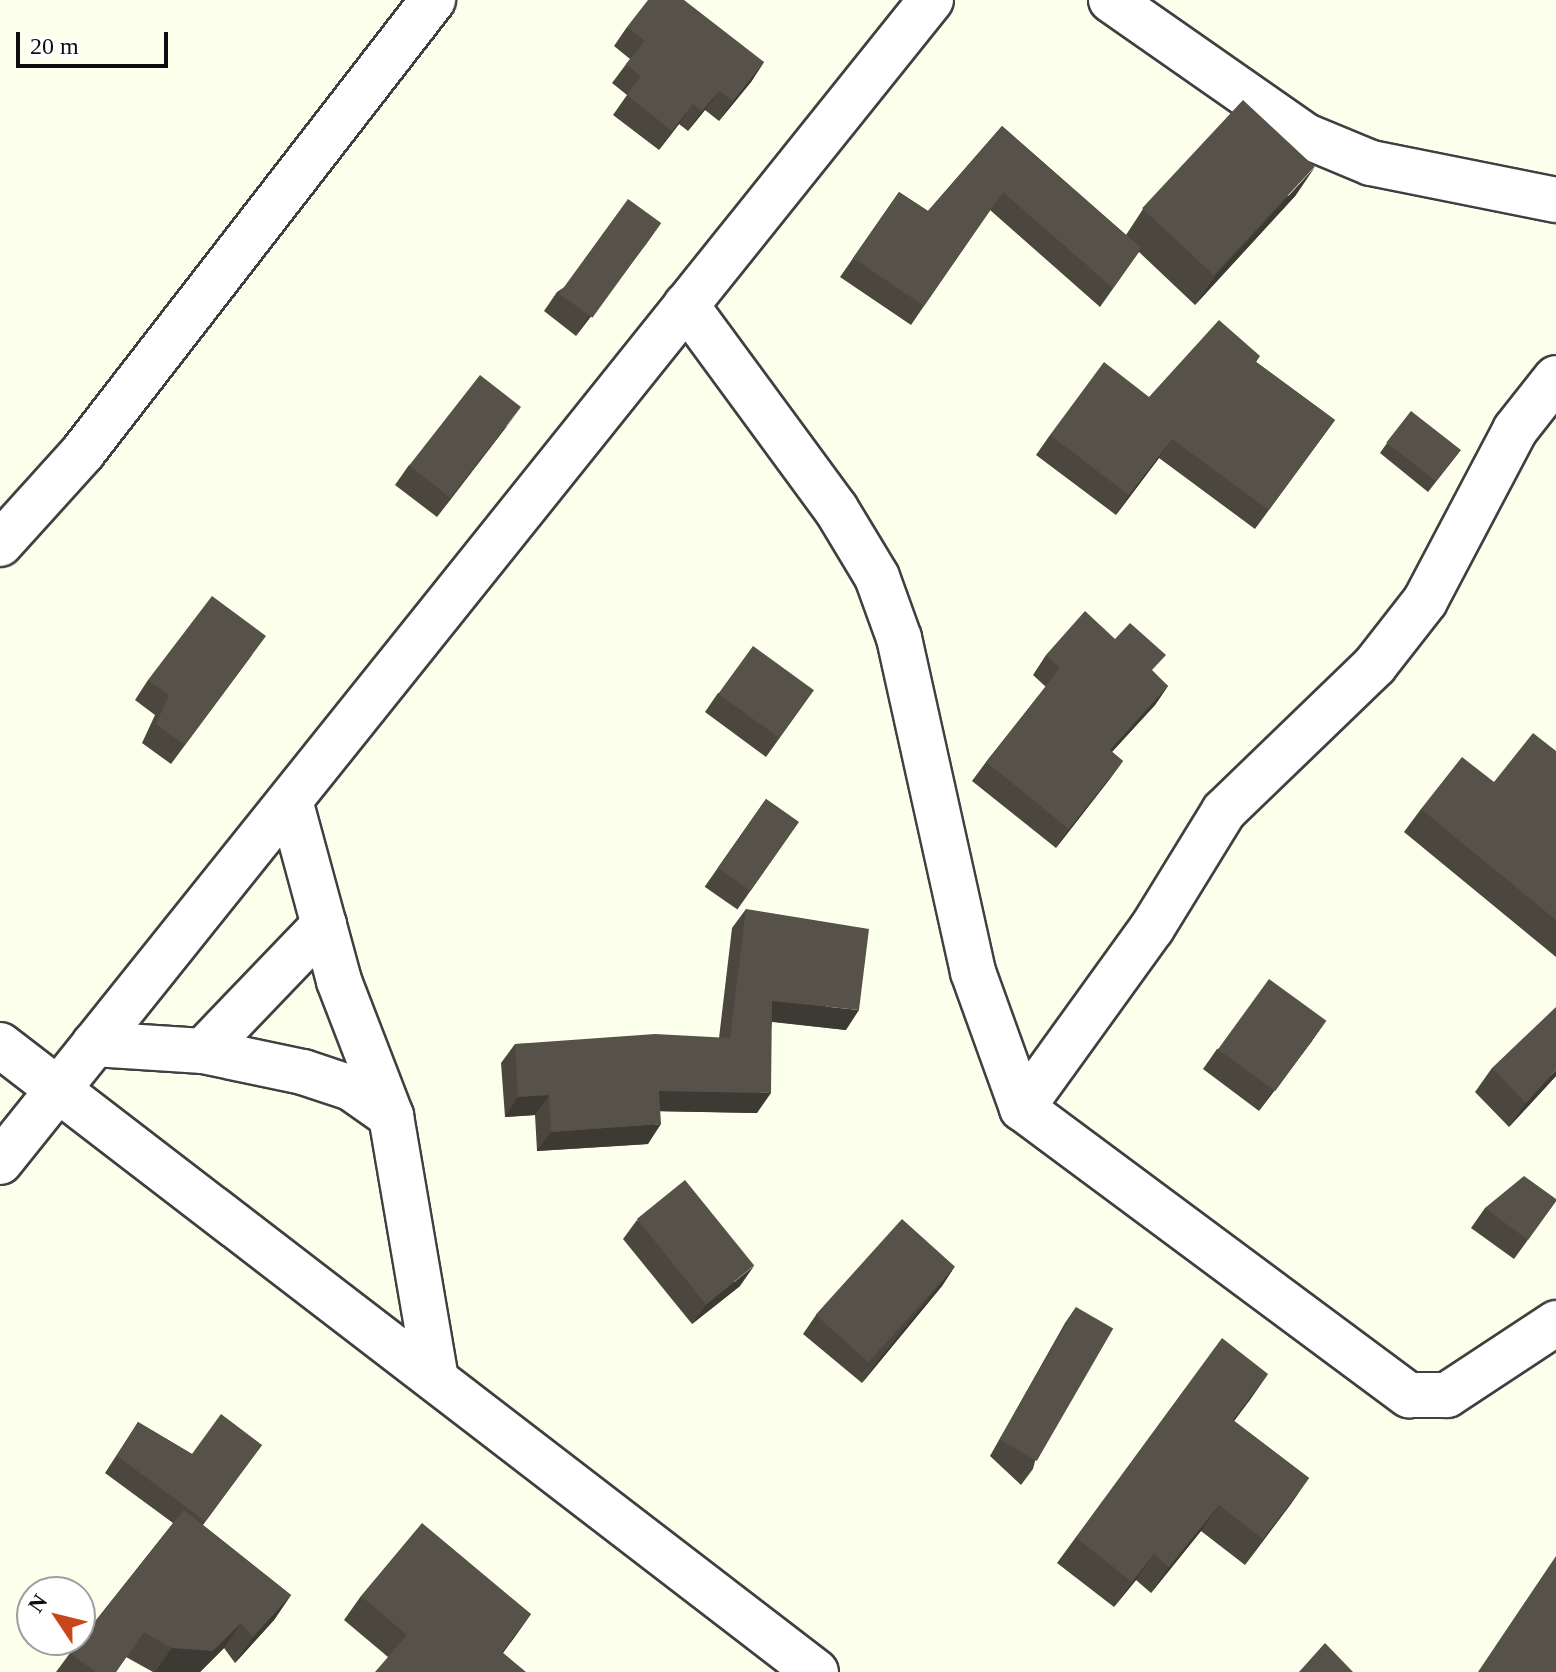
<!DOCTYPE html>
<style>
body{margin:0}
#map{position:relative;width:1556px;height:1672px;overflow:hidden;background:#fdffed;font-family:Georgia,serif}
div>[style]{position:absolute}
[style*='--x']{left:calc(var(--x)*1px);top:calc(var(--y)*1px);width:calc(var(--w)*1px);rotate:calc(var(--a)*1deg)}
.roads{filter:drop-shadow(2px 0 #404040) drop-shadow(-2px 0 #404040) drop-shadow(0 2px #404040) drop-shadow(0 -2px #404040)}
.street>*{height:44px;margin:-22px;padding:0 22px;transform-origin:22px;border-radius:22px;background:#fff}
.wall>*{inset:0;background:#4b473f;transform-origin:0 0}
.shaded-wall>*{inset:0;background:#3d3933}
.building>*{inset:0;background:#575249;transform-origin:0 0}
span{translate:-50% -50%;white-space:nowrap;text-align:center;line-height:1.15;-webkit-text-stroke:8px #fff;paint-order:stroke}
.north{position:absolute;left:16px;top:1576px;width:80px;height:80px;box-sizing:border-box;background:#fff;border:2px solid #9e9e9e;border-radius:50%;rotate:305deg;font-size:22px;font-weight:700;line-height:32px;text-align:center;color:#0d0d0d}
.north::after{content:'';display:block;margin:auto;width:28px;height:36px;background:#c9461a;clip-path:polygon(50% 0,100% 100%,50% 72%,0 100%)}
.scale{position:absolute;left:16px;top:32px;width:152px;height:36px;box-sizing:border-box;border:4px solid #0d0d0d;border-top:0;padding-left:10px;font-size:24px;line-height:28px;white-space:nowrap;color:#0d0d0d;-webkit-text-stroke:6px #fff;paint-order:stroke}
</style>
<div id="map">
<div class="roads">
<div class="street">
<div style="--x:1111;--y:0;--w:238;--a:34.9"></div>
<div style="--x:1306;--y:136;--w:70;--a:22.6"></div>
<div style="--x:1371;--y:163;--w:189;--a:11.3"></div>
<div style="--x:686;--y:305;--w:253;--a:53.7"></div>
<div style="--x:836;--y:509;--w:79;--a:58.9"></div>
<div style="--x:877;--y:577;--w:65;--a:70.2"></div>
<div style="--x:899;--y:638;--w:342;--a:77.5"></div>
<div style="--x:973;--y:972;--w:145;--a:70.2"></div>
<div style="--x:1022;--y:1108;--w:482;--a:36.6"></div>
<div style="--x:1409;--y:1395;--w:38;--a:0"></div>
<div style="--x:1447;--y:1395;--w:131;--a:-33.4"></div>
<div style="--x:0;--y:544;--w:124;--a:-47.9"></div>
<div style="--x:83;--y:452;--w:572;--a:-52.25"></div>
<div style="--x:291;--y:804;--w:183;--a:74.8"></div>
<div style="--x:339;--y:981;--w:145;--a:68.9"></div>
<div style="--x:391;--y:1116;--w:261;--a:80.3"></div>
<div style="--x:94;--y:1044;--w:109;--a:3.7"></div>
<div style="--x:203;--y:1051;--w:102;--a:11.9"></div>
<div style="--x:303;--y:1072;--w:51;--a:18.4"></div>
<div style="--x:351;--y:1088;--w:49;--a:35"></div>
<div style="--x:0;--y:1045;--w:1029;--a:37.54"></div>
<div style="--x:203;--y:1051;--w:175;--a:-46.2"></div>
<div style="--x:1022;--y:1108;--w:222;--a:-54.2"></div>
<div style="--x:1152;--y:928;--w:137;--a:-58.4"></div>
<div style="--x:1224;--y:811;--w:210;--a:-44"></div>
<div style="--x:1375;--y:665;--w:81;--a:-52"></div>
<div style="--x:1425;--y:601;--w:193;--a:-62.2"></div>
<div style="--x:1515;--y:430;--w:66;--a:-51.7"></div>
<div style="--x:0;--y:1162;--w:1489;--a:-51.3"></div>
</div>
</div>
<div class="wall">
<div style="clip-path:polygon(627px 27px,764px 62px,751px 82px,719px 121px,705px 110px,688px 131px,679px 124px,659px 150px,613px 115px,627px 95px,612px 83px,630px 59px,614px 46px)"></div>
<div style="clip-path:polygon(1002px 126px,1126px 235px,1143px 209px,1296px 195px,1195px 305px,1139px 252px,1100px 307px,990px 210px,911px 325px,840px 277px,899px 192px,928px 211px)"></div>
<div style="clip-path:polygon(661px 223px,576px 336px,544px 311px,557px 292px)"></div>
<div style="clip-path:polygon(1260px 356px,1256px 362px,1335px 420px,1255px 529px,1159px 458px,1116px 515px,1036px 455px,1050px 435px,1149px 397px)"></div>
<div style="clip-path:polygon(507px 426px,437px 517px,395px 485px,409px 465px)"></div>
<div style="clip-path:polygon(1387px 443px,1461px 450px,1428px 492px,1380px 453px)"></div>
<div style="clip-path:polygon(1115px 639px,1168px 686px,1155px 705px,1112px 752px,1123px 761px,1109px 780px,1056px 848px,972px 781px,986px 762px,1046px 687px,1033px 675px,1046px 655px)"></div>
<div style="clip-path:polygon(252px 655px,171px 764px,142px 743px,155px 715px,135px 700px,148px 680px)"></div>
<div style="clip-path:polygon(814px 690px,766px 757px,705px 712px,718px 693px)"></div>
<div style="clip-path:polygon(1556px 751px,1556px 957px,1404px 832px,1421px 809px,1494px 782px)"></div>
<div style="left:766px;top:799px;width:40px;height:107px;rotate:35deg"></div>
<div style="clip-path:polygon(746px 909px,846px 1030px,772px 1022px,757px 1113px,660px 1111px,648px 1144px,537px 1151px,535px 1115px,505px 1117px,501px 1063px,515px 1044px,719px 1038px,732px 928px)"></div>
<div style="clip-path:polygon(1312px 1041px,1259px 1111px,1203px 1069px,1217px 1049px)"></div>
<div style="clip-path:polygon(1492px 1068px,1556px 1076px,1509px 1127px,1475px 1092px)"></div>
<div style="clip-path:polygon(1556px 1201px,1514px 1259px,1471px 1228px,1485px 1208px)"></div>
<div style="clip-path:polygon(637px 1220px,740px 1286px,692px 1324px,623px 1239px)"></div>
<div style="clip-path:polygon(955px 1266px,942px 1286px,862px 1383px,803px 1334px,816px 1315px)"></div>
<div style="clip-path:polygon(1076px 1307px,1033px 1469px,1021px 1485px,990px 1456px,1065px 1323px)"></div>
<div style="clip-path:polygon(1268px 1374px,1234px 1421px,1309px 1478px,1245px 1565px,1201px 1531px,1151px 1593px,1136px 1580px,1114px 1607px,1057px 1563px,1076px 1537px)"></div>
<div style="clip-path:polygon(138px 1422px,192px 1454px,262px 1445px,203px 1525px,291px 1595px,274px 1620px,235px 1663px,224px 1648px,200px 1672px,153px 1672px,126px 1657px,116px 1672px,56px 1672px,70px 1653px,173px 1523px,105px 1473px)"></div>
<div style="clip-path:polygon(361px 1596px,531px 1614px,503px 1653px,388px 1657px,344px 1620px)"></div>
</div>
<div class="shaded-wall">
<div style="clip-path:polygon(764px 62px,751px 82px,719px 121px,733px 101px)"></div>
<div style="clip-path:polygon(719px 91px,705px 110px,688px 131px,702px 111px)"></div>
<div style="clip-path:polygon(693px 104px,679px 124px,659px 150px,672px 131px)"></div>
<div style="clip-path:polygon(1315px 167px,1296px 195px,1195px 305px,1215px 276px)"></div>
<div style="clip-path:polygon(661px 223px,647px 243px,576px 336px,589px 316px)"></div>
<div style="clip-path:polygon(521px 407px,507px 426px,437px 517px,451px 498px)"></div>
<div style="clip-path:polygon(1172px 439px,1159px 458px,1116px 515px,1129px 495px)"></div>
<div style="clip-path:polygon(1168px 686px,1155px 705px,1096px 769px,1110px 750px)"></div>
<div style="clip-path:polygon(1123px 761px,1109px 780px,1056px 848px,1069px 829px)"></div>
<div style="clip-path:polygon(772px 1001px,859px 1010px,846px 1030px,759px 1020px)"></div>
<div style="clip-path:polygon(1326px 1021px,1312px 1041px,1259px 1111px,1273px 1091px)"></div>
<div style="clip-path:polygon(1556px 1070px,1556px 1076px,1509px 1127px,1526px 1103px)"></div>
<div style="clip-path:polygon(659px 1091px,771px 1093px,757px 1113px,645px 1111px)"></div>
<div style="clip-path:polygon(549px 1095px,535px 1115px,505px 1117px,518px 1097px)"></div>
<div style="clip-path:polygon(661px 1124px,648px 1144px,537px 1151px,551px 1132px)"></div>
<div style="clip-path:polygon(754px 1266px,740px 1286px,692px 1324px,706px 1305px)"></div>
<div style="clip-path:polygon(955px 1266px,942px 1286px,862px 1383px,876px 1363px)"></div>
<div style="clip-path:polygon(1268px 1374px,1250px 1400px,1215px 1446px,1233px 1420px)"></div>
<div style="clip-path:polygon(1309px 1478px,1291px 1504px,1245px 1565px,1263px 1539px)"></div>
<div style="clip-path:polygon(1219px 1505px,1201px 1531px,1151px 1593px,1169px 1567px)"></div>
<div style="clip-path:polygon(1154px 1554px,1136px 1580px,1114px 1607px,1132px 1582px)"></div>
<div style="clip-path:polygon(291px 1595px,274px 1620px,235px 1663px,253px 1637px)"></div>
<div style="clip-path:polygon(531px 1614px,514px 1638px,488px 1672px,502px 1652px)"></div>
<div style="clip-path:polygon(241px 1623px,224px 1648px,200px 1672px,155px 1672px,172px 1648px)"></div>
</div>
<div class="building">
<div style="clip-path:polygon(648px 0,684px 0,764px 62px,733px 101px,719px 91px,702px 111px,693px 104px,672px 131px,627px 95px,641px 76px,626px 64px,645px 41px,627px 27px)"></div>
<div style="left:1243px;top:100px;width:98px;height:148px;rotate:43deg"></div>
<div style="clip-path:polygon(1002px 126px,1141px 248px,1113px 288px,1003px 192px,924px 306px,853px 258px,899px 192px,928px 211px)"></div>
<div style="left:628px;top:199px;width:41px;height:117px;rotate:36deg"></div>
<div style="clip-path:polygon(1219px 320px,1260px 356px,1255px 361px,1335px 420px,1269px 510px,1172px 439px,1129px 495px,1050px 435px,1104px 362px,1149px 397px)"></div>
<div style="left:480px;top:375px;width:52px;height:115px;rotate:38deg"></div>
<div style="left:1411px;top:411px;width:63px;height:40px;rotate:38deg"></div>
<div style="clip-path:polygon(212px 596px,266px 636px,185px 745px,156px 724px,169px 695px,148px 680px)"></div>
<div style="clip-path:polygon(1085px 611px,1115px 639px,1130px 623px,1166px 655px,1152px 670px,1168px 686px,1110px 750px,1123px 761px,1069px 829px,986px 762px,1060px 668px,1046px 655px)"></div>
<div style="left:753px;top:646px;width:75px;height:59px;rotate:36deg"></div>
<div style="clip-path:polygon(1533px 733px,1556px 751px,1556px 920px,1421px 809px,1462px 757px,1494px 782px)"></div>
<div style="left:766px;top:799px;width:40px;height:84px;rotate:35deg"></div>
<div style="clip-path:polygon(746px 909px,869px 929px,859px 1010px,772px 1001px,771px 1093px,659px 1091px,661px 1124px,551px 1132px,549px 1095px,518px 1097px,515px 1044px,655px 1034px,730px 1038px)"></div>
<div style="left:1269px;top:979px;width:71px;height:87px;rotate:36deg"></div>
<div style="clip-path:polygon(1556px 1007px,1556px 1070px,1526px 1103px,1492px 1068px)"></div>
<div style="clip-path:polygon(1524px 1176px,1556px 1199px,1556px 1201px,1528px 1240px,1485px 1208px)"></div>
<div style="left:685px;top:1180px;width:110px;height:62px;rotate:51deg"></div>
<div style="left:902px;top:1219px;width:71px;height:129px;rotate:42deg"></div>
<div style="left:1076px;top:1307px;width:43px;height:153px;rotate:30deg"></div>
<div style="clip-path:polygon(1222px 1338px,1268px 1374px,1233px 1420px,1309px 1478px,1263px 1539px,1219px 1505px,1169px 1567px,1154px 1554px,1132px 1582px,1076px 1537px)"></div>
<div style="clip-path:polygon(221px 1414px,262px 1445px,205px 1521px,117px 1456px,138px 1422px,192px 1454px)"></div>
<div style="clip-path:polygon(184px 1510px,291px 1595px,253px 1637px,241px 1623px,213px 1651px,172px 1648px,144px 1632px,116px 1672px,96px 1672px,70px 1653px)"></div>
<div style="clip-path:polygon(422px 1523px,531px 1614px,502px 1652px,526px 1672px,375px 1672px,407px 1635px,361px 1596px)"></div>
<div style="clip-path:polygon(1556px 1556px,1556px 1672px,1478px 1672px)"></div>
<div style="clip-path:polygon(1325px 1643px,1353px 1672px,1299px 1672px)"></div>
</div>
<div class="north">N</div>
<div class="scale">20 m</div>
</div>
